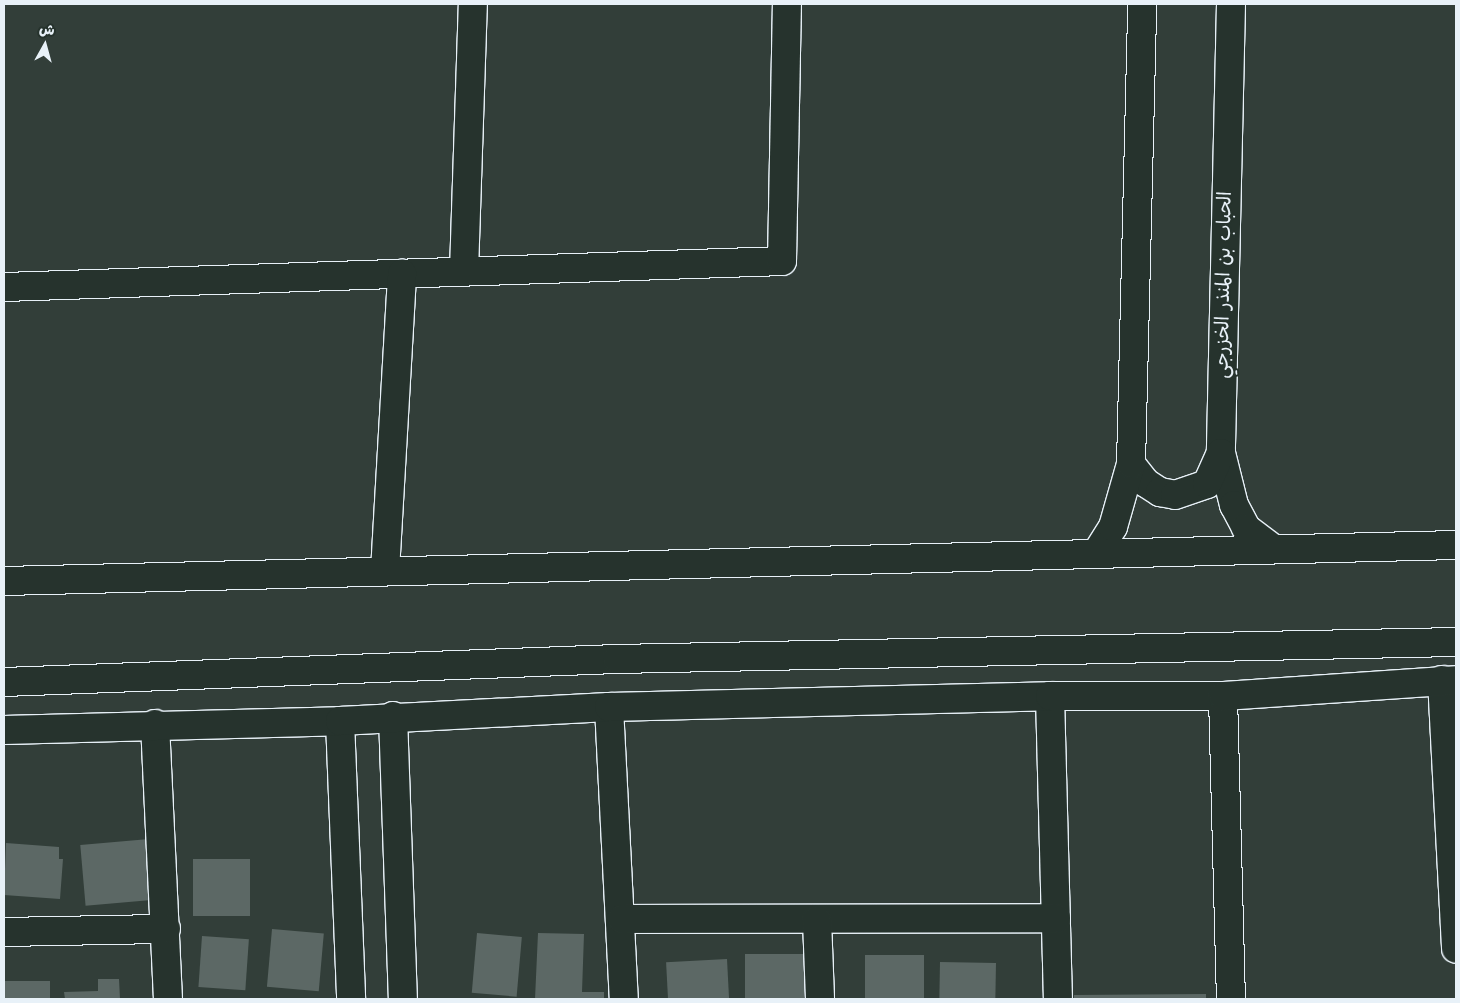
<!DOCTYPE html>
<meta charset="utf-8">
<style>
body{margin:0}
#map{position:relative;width:1460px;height:1003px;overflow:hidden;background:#323e39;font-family:"Comic Neue","Playpen Sans Arabic",sans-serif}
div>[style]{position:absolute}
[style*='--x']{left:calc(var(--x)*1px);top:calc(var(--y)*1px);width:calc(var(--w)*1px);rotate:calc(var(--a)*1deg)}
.building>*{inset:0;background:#5c6865;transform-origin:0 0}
.roads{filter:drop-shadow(1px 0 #e8f1f8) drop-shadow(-1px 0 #e8f1f8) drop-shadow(0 1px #e8f1f8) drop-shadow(0 -1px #e8f1f8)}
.minor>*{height:28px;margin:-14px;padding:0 14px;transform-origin:14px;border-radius:14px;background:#26332d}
.major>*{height:28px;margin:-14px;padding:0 14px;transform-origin:14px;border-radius:14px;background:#26332d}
span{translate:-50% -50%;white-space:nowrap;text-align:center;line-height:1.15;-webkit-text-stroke:4px #26332d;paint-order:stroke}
.street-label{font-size:19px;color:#e8f1f8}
.frame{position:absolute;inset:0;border:5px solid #e8f1f8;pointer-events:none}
.north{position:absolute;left:20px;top:20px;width:50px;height:50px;-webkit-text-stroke:4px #26332d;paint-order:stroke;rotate:7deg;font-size:14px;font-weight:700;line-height:20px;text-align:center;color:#e8f1f8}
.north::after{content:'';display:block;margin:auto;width:18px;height:22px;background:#e8f1f8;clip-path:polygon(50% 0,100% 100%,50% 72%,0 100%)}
</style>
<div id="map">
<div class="building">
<div style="left:149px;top:839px;width:61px;height:69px;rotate:85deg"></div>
<div style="clip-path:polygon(6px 843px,59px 847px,59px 859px,63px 859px,60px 899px,4px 895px)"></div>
<div style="left:193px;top:859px;width:57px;height:57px"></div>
<div style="left:272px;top:929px;width:52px;height:58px;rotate:5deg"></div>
<div style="left:477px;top:933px;width:45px;height:60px;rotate:5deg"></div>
<div style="clip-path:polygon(538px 933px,584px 934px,582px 992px,604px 992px,604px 999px,535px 999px)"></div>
<div style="left:202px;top:936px;width:47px;height:51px;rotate:4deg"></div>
<div style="left:745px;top:954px;width:62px;height:45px"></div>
<div style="left:865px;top:955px;width:59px;height:44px"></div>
<div style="left:727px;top:959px;width:40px;height:61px;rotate:87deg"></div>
<div style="left:940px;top:962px;width:56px;height:37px;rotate:1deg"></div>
<div style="clip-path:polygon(98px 979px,119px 979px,120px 999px,65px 999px,64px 992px,98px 991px)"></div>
<div style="left:4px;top:981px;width:46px;height:18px"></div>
<div style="clip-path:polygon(1206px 994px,1206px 999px,1074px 999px,1074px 995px)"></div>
</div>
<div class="roads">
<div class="minor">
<div style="--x:1231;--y:4;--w:449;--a:91.3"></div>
<div style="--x:1221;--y:453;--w:54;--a:76"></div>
<div style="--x:1234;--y:505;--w:26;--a:62"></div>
<div style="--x:1246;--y:528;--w:34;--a:37"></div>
<div style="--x:464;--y:271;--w:267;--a:-88.1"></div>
<div style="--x:4;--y:287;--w:778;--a:-1.91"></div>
<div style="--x:782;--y:261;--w:257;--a:-88.9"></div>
<div style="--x:1131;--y:464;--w:24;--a:52"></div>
<div style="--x:1146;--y:483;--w:17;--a:33"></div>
<div style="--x:1160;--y:492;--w:15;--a:11"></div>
<div style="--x:1175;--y:495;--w:34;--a:-19"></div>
<div style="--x:1207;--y:484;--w:34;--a:-66"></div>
<div style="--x:1096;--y:554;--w:32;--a:-58"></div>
<div style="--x:1113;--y:527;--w:66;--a:-74.1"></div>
<div style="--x:1131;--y:464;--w:460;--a:-88.6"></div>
<div style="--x:385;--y:571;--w:298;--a:-86.7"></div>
<div style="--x:1442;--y:680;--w:269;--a:87"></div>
<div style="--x:1050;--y:696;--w:303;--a:88.5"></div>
<div style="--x:1223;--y:696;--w:303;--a:88.5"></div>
<div style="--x:609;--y:707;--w:292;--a:87.1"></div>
<div style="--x:393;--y:716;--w:283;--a:88"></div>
<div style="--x:340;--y:721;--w:278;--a:87.7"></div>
<div style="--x:155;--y:724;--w:275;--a:87.3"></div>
<div style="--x:4;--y:730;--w:336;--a:-1.5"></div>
<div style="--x:340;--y:721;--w:269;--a:-3"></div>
<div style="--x:609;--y:707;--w:441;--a:-1.4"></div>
<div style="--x:1050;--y:696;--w:173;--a:0"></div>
<div style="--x:1223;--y:696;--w:234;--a:-3.9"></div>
<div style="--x:622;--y:919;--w:434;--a:-0.1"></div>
<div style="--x:817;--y:920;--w:79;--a:87.8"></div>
<div style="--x:4;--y:932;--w:162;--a:-1.1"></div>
</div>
<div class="major">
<div style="--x:4;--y:581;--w:1452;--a:-1.42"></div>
<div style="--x:4;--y:682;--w:613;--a:-2.15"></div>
<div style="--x:617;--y:659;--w:839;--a:-1.16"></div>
</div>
</div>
<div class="street-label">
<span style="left:1224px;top:285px;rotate:-89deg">الحباب بن المنذر الخزرجي</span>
</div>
<div class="frame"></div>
<div class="north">ش</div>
</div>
